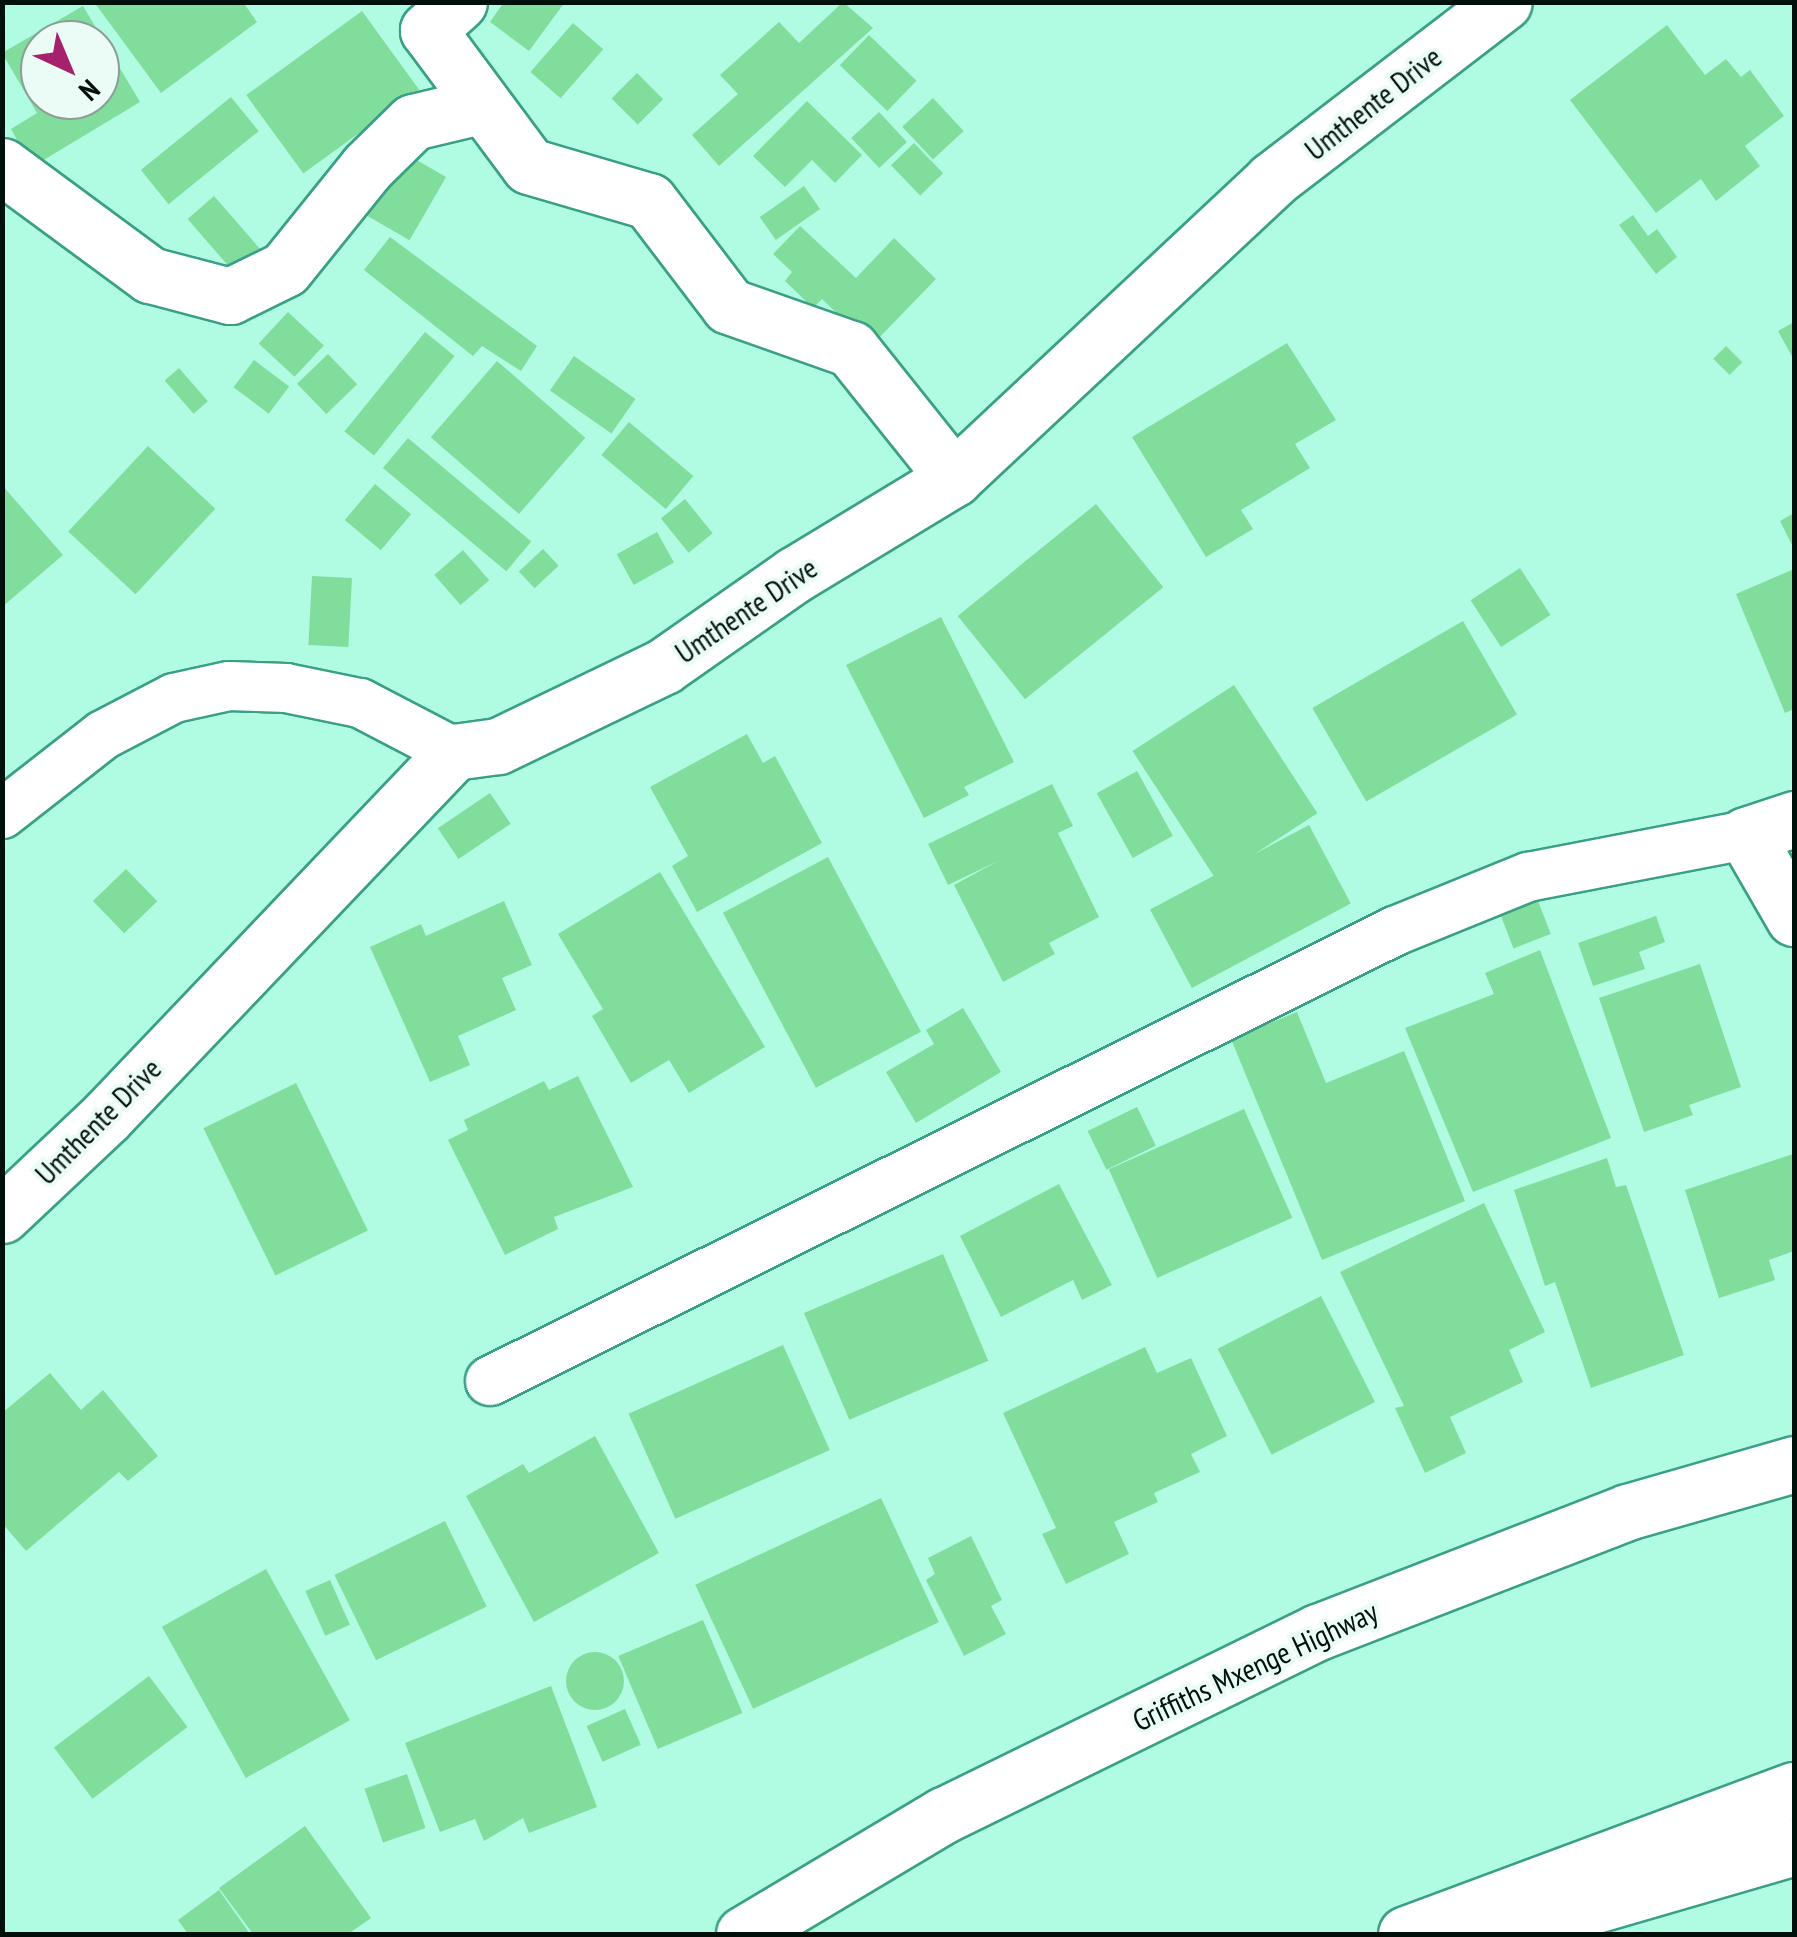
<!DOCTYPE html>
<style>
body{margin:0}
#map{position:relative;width:1797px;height:1937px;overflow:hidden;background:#b0fce3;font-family:"PT Sans Narrow",sans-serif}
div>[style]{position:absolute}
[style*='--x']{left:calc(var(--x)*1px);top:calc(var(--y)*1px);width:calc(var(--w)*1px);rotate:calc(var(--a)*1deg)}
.building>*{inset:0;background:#81dd9b;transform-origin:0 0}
.round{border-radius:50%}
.roads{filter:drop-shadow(2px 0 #3aa085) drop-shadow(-2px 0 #3aa085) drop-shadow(0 2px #3aa085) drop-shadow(0 -2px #3aa085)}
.service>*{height:48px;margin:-24px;padding:0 24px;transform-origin:24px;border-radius:24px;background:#fff}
.minor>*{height:55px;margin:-27.5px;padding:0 27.5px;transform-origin:27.5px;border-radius:27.5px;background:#fff}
.tertiary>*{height:55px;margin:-27.5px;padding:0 27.5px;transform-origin:27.5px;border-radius:27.5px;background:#fff}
span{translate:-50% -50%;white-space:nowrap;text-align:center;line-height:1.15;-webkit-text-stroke:8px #eafcf5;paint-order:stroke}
.street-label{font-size:30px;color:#00110c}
.frame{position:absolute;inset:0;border:5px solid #00110c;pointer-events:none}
.north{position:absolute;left:20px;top:20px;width:100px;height:100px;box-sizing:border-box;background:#eafcf5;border:2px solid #8c9e98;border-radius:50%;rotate:136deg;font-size:28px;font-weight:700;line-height:40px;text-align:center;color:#00110c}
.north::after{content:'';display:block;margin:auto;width:35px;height:45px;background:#a6206b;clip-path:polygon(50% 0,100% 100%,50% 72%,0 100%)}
</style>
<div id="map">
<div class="building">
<div style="clip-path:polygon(94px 2px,243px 2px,257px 22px,161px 93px)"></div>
<div style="clip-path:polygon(504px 2px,565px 2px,529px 51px,490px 22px)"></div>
<div style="clip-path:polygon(843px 2px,873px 28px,719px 166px,692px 135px,738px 94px,720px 75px,779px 22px,799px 43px)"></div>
<div style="clip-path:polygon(evenodd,83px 6px,140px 102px,32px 167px,11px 129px,37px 113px,2px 53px,83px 6px,40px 40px,100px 40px,100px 100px,40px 100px,40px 40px)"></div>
<div style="left:362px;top:11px;width:97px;height:143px;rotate:54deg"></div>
<div style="left:573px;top:23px;width:40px;height:65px;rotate:41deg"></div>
<div style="clip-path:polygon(1667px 25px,1705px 75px,1726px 59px,1741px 77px,1750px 70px,1784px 116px,1745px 146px,1760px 166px,1716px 201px,1701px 179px,1656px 213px,1570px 100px)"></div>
<div style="left:869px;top:35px;width:66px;height:42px;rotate:44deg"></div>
<div style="left:637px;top:73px;width:37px;height:36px;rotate:45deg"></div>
<div style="left:231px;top:97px;width:44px;height:116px;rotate:51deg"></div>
<div style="left:933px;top:98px;width:45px;height:42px;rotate:47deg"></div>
<div style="clip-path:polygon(807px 101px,862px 155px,835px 183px,812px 160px,785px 187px,753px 156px)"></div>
<div style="left:879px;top:112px;width:41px;height:38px;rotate:47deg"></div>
<div style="left:914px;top:143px;width:42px;height:32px;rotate:46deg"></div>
<div style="left:401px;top:151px;width:52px;height:73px;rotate:30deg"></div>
<div style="left:804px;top:186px;width:28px;height:54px;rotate:55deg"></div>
<div style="left:214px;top:196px;width:70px;height:35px;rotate:49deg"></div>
<div style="clip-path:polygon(1633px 215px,1648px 236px,1657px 229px,1677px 257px,1656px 274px,1619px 225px)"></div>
<div style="clip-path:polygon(800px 226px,856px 278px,894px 238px,936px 279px,871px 346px,822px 299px,813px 308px,785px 281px,792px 272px,773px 254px)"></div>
<div style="clip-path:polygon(390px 237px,537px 346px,521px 371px,482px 346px,473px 356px,364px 270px)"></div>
<div style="left:288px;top:312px;width:49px;height:43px;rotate:43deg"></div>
<div style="clip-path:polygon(1794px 322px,1794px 360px,1778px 331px)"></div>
<div style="left:425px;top:332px;width:38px;height:128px;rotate:39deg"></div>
<div style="clip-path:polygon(1287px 343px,1336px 420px,1295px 444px,1310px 468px,1241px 510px,1253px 529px,1206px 557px,1132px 437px)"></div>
<div style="left:1726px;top:346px;width:23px;height:18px;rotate:45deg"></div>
<div style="left:328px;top:354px;width:42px;height:43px;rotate:46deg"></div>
<div style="left:574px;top:356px;width:75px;height:42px;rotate:35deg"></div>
<div style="left:254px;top:360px;width:44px;height:34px;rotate:37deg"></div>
<div style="left:497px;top:361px;width:117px;height:101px;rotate:41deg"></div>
<div style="left:179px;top:368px;width:44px;height:19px;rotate:49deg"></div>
<div style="left:629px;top:422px;width:84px;height:43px;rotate:40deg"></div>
<div style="left:408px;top:438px;width:161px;height:39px;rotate:40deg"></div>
<div style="left:148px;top:446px;width:92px;height:117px;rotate:43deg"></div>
<div style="left:375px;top:484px;width:47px;height:47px;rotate:40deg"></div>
<div style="clip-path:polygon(2px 485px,63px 555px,2px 607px)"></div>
<div style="left:685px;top:499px;width:44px;height:31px;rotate:51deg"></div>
<div style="left:1096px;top:504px;width:107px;height:178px;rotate:51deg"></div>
<div style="clip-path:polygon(1794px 513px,1794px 549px,1780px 521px)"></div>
<div style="left:657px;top:532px;width:35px;height:46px;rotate:61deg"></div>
<div style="left:543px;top:549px;width:23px;height:33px;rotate:47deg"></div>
<div style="left:463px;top:550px;width:40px;height:38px;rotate:49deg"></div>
<div style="left:1520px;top:568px;width:56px;height:59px;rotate:57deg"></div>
<div style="clip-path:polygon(1794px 569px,1794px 709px,1785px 713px,1736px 594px)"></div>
<div style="left:312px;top:576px;width:40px;height:69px;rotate:3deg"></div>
<div style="clip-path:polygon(941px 617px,1014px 762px,964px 787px,969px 795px,924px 818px,846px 665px)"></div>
<div style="left:1463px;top:621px;width:108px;height:174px;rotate:60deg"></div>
<div style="left:1234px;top:685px;width:153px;height:121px;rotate:57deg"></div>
<div style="clip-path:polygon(747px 734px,763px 763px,775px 756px,822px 843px,697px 912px,672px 866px,688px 856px,650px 787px)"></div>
<div style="left:1137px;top:771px;width:74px;height:46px;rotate:61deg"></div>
<div style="clip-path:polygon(1052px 784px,1073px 826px,1058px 833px,1099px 917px,1049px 943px,1055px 954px,1003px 982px,954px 885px,998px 861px,948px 885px,928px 844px)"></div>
<div style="left:490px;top:793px;width:37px;height:63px;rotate:56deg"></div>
<div style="left:1309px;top:825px;width:89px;height:180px;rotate:62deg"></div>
<div style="left:828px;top:857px;width:198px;height:119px;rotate:62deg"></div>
<div style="left:126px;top:869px;width:45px;height:46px;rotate:46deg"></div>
<div style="clip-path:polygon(660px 872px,765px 1047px,689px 1093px,669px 1060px,631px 1083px,592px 1016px,603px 1009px,558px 934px)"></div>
<div style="left:1535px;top:893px;width:44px;height:40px;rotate:69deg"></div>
<div style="clip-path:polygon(504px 901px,532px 965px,502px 978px,516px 1010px,458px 1036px,470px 1065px,430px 1082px,370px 947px,421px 924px,426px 936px)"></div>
<div style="clip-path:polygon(1656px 916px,1665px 942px,1639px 952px,1645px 969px,1593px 986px,1578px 943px)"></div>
<div style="clip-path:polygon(1540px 950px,1611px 1138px,1473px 1192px,1405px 1028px,1494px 994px,1485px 973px)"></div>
<div style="clip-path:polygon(1700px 964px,1741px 1087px,1689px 1105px,1693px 1115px,1644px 1132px,1599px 998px)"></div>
<div style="clip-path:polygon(963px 1008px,1001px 1072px,916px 1123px,886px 1072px,934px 1044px,926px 1030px)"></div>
<div style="clip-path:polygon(1297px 1012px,1326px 1083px,1404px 1051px,1465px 1201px,1322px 1260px,1231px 1039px)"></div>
<div style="clip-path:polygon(578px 1076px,633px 1187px,554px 1217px,558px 1229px,505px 1255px,448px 1140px,468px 1130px,464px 1120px,544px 1081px,549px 1090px)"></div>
<div style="left:296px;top:1083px;width:164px;height:103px;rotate:64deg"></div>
<div style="left:1137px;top:1107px;width:43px;height:55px;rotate:64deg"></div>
<div style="left:1244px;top:1109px;width:119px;height:148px;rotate:66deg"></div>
<div style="clip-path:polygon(1793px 1154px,1794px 1251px,1769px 1260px,1775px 1280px,1719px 1298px,1685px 1190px)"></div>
<div style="clip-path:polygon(1607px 1158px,1616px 1187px,1626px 1185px,1684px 1355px,1591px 1388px,1555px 1282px,1545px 1286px,1514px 1190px)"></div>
<div style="clip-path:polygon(1059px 1184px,1112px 1285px,1082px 1300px,1073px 1280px,1001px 1317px,960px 1236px)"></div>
<div style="clip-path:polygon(1484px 1203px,1545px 1332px,1509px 1350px,1523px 1382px,1450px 1417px,1466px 1453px,1425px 1473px,1395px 1408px,1404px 1406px,1340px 1272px)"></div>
<div style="left:943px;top:1254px;width:116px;height:151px;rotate:67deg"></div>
<div style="left:1321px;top:1296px;width:119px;height:116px;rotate:63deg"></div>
<div style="left:783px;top:1345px;width:115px;height:169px;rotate:66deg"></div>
<div style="clip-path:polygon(1145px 1347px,1157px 1373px,1191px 1358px,1227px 1436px,1191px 1454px,1200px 1472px,1154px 1493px,1158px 1502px,1114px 1522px,1129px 1554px,1066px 1584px,1042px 1534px,1056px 1528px,1003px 1413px)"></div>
<div style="clip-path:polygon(50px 1373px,81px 1410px,103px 1390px,158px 1456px,128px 1481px,119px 1472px,26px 1551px,2px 1523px,2px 1413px)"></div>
<div style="clip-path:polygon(595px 1436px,659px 1553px,534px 1622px,466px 1496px,523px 1464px,529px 1473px)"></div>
<div style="left:881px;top:1498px;width:137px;height:205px;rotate:65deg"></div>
<div style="left:445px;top:1521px;width:95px;height:123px;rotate:64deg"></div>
<div style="clip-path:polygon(971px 1536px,1002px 1600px,991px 1606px,1006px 1634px,964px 1656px,926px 1580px,935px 1574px,928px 1558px)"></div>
<div style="left:266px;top:1569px;width:173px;height:119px;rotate:61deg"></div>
<div style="left:330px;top:1580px;width:49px;height:27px;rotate:66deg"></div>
<div style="left:703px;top:1620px;width:101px;height:92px;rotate:67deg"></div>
<div class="round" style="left:566px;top:1652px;width:58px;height:58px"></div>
<div style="left:149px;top:1676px;width:64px;height:119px;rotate:53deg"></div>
<div style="clip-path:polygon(551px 1686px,597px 1807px,529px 1833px,523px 1818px,484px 1841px,475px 1819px,440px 1832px,405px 1743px)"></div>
<div style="left:625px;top:1709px;width:39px;height:42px;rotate:66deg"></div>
<div style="left:407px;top:1774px;width:57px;height:45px;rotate:71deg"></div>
<div style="clip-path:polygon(305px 1826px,371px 1918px,348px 1934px,253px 1934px,219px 1888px)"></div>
<div style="clip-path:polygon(219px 1890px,250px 1934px,188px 1934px,178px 1920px)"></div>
</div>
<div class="roads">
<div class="service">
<div style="--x:2;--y:814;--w:128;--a:-38"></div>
<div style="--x:103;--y:735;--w:80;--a:-27.5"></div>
<div style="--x:174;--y:698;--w:56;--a:-12.3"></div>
<div style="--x:229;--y:686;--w:57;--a:2"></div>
<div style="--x:286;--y:688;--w:76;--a:11.5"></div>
<div style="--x:360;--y:703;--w:106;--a:27.5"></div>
<div style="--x:490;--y:1381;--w:1011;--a:-26.44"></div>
<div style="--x:1395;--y:931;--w:144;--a:-22.1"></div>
<div style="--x:1528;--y:877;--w:222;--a:-10.9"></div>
</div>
<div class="minor">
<div style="--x:459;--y:2;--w:42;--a:137.9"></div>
<div style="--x:428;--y:30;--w:169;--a:53.4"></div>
<div style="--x:529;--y:166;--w:125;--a:16.3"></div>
<div style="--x:649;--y:201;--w:132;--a:52.7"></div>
<div style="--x:729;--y:306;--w:129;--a:19.4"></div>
<div style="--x:851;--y:349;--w:165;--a:51.4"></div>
<div style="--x:2;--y:166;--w:184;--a:36.4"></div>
<div style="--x:150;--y:275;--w:83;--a:14.7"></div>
<div style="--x:230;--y:296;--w:61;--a:-26.1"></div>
<div style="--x:285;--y:269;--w:131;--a:-51.2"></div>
<div style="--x:367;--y:167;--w:64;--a:-44.4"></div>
<div style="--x:413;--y:122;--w:69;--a:-13.4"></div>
<div style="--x:1794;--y:819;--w:51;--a:161.6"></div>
<div style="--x:1746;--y:835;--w:96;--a:60"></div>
<div style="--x:2;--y:1215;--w:141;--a:-43.3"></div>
<div style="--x:105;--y:1118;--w:506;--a:-46.36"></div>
<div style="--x:454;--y:752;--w:44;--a:-7.8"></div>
<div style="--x:498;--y:746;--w:184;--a:-25.7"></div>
<div style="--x:664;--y:666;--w:159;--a:-35"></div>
<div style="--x:794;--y:575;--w:187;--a:-31.2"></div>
<div style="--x:954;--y:478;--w:436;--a:-43.1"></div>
<div style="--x:1272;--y:180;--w:292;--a:-37.5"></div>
</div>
<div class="tertiary">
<div style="--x:744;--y:1934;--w:233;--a:-30.8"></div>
<div style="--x:944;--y:1815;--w:416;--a:-26.1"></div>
<div style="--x:1318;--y:1632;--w:331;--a:-21.2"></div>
<div style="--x:1627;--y:1512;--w:174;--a:-16"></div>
<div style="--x:1406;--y:1934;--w:414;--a:-20.4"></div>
<div style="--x:1495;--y:1934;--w:311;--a:-16.2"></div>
</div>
</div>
<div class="street-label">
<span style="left:1373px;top:103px;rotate:-38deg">Umthente Drive</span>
<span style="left:746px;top:610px;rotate:-34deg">Umthente Drive</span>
<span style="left:98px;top:1121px;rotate:-45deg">Umthente Drive</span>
<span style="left:1255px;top:1666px;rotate:-25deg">Griffiths Mxenge Highway</span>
</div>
<div class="frame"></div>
<div class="north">N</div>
</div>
